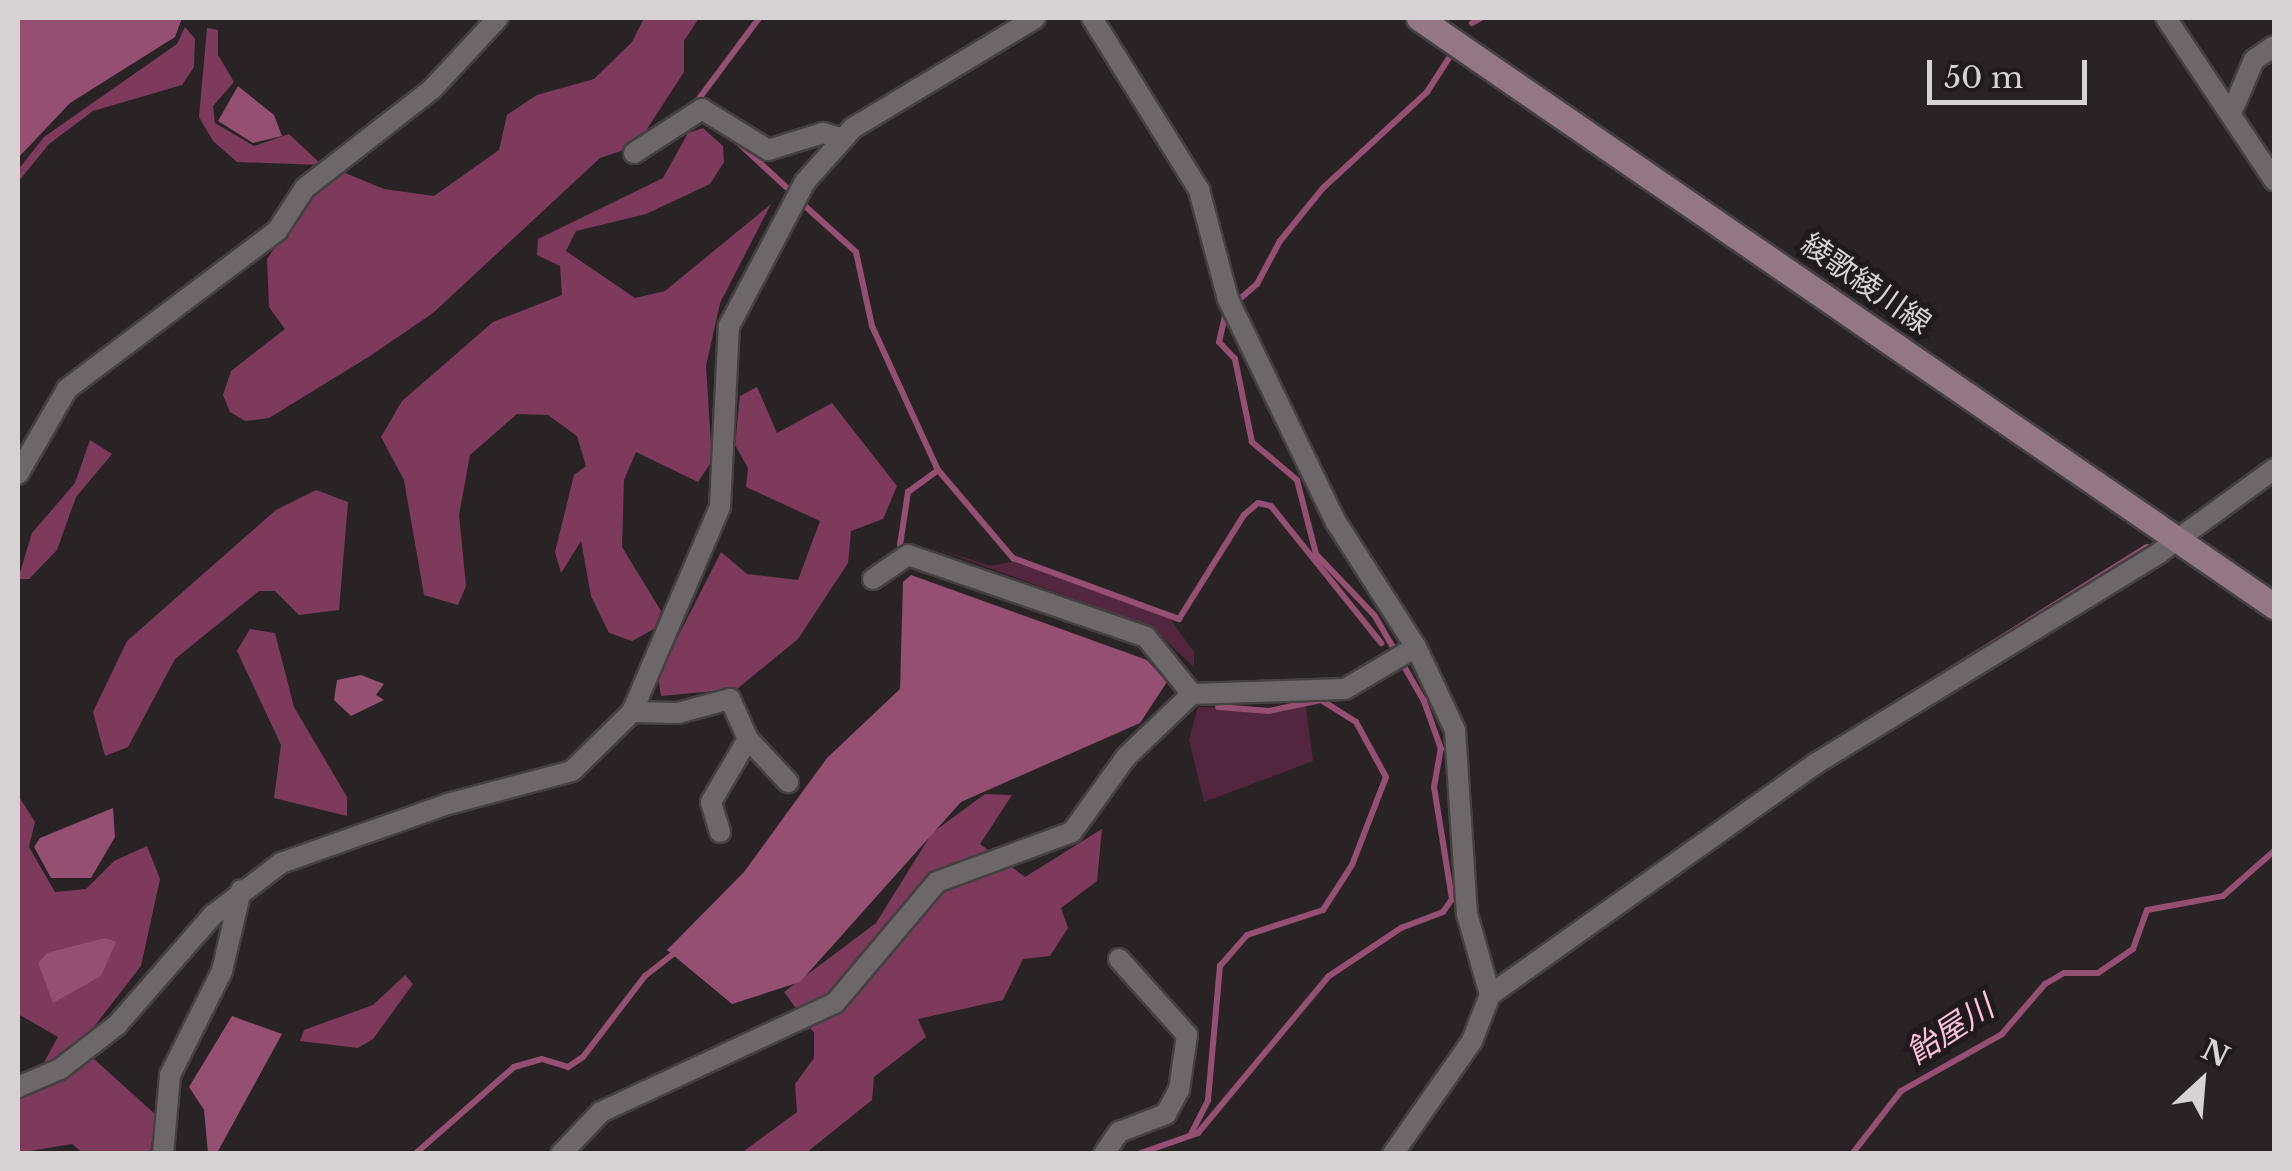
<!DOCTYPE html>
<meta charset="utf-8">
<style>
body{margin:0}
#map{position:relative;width:2292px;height:1171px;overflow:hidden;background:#2a2326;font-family:"Libre Baskerville","Noto Sans JP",serif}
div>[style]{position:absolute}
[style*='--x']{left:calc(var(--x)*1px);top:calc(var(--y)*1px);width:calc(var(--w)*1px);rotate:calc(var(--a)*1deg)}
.green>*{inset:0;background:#52263c}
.forest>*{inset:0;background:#7d3a5b}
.water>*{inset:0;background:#944f71}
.stream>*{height:6px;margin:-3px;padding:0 3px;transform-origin:3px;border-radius:3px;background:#944f71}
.roads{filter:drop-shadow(2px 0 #454042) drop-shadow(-2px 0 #454042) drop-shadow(0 2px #454042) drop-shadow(0 -2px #454042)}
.street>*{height:20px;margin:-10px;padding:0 10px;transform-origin:10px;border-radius:10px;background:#6e676a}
.secondary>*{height:25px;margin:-12.5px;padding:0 12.5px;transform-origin:12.5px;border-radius:12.5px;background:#937784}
span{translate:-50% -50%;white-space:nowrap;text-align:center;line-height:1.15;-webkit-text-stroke:10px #201a1c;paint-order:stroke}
.street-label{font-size:30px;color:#d7d3d5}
.water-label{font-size:32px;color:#ffc1dc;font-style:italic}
.frame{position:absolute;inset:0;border:20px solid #d7d3d5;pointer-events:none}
.north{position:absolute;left:2152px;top:1031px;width:100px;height:100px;-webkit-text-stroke:8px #201a1c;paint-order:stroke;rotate:26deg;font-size:28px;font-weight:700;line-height:40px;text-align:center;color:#d7d3d5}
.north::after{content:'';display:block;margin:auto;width:35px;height:45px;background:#d7d3d5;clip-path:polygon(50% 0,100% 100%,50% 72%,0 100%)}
.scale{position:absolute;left:1927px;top:60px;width:160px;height:45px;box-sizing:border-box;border:5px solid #d7d3d5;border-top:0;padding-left:12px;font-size:30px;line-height:35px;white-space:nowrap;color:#d7d3d5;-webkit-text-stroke:8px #201a1c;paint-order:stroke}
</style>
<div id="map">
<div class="green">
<div style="clip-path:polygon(931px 547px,991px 566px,1016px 561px,1168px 616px,1194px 652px,1194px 667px,1150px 626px)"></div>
<div style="clip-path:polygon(1305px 698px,1313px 761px,1204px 802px,1189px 740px,1198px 707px,1271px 708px)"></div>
</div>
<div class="forest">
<div style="clip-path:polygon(644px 18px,699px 18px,684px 41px,684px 72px,636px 146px,600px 158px,433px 313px,370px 356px,269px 418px,245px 421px,230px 412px,223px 395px,231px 371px,285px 329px,269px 307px,267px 259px,309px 197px,338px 170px,384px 189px,434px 196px,499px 150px,507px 115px,537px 95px,594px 79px,632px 42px)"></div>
<div style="clip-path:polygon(185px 27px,195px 39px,194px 67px,182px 85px,93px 111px,49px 144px,18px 182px,18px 170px,44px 137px,177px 44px)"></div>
<div style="clip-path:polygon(207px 28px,218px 30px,218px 55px,234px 82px,213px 106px,215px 123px,254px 146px,289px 134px,322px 165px,237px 162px,213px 141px,199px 117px)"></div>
<div style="clip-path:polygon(703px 128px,723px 146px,724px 162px,710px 184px,646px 214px,576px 231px,566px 251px,635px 298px,665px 291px,771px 204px,720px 303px,706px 366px,712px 461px,698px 482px,636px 452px,624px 480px,622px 547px,661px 611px,654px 629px,632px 641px,609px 633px,591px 596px,581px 541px,561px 573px,555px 552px,574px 475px,586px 466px,577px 436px,548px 415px,517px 414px,470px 455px,459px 515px,466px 586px,458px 605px,424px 595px,404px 480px,381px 437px,402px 401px,493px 322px,562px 295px,560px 266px,537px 255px,538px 239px,663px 178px,688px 133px)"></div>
<div style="clip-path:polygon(757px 387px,777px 433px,832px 403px,897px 486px,883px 519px,851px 531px,848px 563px,798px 639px,737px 689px,661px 696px,658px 676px,721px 552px,747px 574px,798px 580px,820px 521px,746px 487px,748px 468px,735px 445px,740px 396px)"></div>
<div style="clip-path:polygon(90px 440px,112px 454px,76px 497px,57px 550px,29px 579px,18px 579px,32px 533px,75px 483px)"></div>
<div style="clip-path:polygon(316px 490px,348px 502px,339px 610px,299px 615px,275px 591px,259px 591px,175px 659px,128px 747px,105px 756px,93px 712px,127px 641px,276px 510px)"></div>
<div style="clip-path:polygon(250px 629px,275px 633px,294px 707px,347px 797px,347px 816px,274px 798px,281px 745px,237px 651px)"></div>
<div style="clip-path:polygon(985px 794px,1012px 795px,980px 844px,1025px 877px,1102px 829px,1097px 881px,1061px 908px,1068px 928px,1050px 956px,1023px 959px,1003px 1000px,918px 1019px,926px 1037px,874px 1077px,872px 1100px,806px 1153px,740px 1154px,797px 1112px,795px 1084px,814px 1058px,814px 1033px,784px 992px,876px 923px,932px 833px)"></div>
<div style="clip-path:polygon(18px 795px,35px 822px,29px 847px,55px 892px,86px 889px,114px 861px,147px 846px,160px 879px,141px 966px,86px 1037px,41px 1068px,58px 1037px,18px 1014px)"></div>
<div style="clip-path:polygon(405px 975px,413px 984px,373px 1039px,358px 1048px,300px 1041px,304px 1030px,373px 1005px)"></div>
<div style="clip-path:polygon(94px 1059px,156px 1115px,150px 1153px,83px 1153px,72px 1144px,18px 1153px,18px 1100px)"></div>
</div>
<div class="water">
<div style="clip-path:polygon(18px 18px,182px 18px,175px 37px,70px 103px,18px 158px)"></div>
<div style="clip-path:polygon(238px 86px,274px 115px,282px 136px,253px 143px,218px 121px)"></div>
<div style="clip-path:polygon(911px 575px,1147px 660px,1167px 682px,1140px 723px,961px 802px,800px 982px,732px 1004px,667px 950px,744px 872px,827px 758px,900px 689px,903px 582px)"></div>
<div style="clip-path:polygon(361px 675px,384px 684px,376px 695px,384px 700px,351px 716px,334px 700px,337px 680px)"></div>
<div style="clip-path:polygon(113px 808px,115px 837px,91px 878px,51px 878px,34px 847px,40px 838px)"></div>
<div style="clip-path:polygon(105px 938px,116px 942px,101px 976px,53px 1003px,38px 963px,47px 953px)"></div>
<div style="clip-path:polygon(232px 1016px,282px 1034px,217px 1153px,208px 1153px,204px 1110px,189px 1087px)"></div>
</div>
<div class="stream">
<div style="--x:1472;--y:23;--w:10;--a:-29"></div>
<div style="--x:695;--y:104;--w:107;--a:-53.3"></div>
<div style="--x:732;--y:137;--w:74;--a:42.8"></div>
<div style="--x:806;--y:207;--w:67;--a:42"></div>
<div style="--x:856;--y:252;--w:76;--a:77.8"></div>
<div style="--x:872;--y:326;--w:158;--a:65.4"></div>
<div style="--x:938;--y:470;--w:116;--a:49.6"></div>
<div style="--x:1013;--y:558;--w:177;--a:20.2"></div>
<div style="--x:1179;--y:619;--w:123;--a:-58"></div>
<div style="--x:1244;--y:515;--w:18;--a:-41"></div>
<div style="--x:1258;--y:503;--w:13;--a:13"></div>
<div style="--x:1271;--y:506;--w:176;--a:51.2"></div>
<div style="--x:900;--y:545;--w:54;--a:-81.4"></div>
<div style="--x:908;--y:492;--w:37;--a:-36"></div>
<div style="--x:1902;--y:700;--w:289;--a:-32"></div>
<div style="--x:1801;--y:763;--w:67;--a:-31.6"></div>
<div style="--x:1191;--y:1134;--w:38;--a:-63"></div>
<div style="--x:1208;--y:1100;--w:135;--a:-84.9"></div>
<div style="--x:1220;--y:966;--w:41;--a:-48.9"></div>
<div style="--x:1247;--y:935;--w:80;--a:-18.2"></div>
<div style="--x:1323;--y:910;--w:54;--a:-57.2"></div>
<div style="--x:1352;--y:865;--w:94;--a:-68.9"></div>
<div style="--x:1386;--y:777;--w:63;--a:-118.6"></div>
<div style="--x:1356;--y:722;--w:41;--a:-147.8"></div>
<div style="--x:1321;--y:700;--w:53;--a:168.1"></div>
<div style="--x:1269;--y:711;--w:51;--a:-175.5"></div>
<div style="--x:415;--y:1154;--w:132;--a:-41.3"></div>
<div style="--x:514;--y:1067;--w:29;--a:-16"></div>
<div style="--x:542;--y:1059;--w:27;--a:17"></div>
<div style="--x:568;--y:1067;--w:18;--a:-34"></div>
<div style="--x:583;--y:1057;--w:102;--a:-52.6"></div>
<div style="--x:645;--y:976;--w:41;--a:-38"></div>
<div style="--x:1138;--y:1154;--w:64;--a:-19.3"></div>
<div style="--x:1198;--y:1133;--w:204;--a:-50.2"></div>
<div style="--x:1329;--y:976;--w:87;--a:-33.7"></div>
<div style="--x:1401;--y:928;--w:45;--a:-20.9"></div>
<div style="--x:1443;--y:912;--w:16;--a:-55"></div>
<div style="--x:1452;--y:899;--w:113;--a:-99.1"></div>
<div style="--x:1434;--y:787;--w:39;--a:-80"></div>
<div style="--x:1441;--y:749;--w:51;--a:-109.5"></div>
<div style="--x:1424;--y:701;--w:98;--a:-120"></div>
<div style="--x:1375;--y:616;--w:86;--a:-133.6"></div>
<div style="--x:1316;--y:554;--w:76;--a:-104.4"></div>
<div style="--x:1297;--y:480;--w:59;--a:-139.8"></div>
<div style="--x:1252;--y:442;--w:85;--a:-101.6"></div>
<div style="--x:1235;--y:359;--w:23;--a:-133"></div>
<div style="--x:1219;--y:342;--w:32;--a:-77"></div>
<div style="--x:1226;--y:311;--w:41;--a:-41.1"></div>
<div style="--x:1257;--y:284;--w:49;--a:-61.9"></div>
<div style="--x:1280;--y:241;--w:68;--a:-50.9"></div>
<div style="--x:1323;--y:188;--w:142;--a:-42.7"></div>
<div style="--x:1427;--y:92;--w:40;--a:-57.1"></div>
<div style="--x:1852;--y:1154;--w:80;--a:-52.1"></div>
<div style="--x:1901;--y:1091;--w:116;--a:-29.4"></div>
<div style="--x:2002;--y:1034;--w:66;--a:-49.3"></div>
<div style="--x:2045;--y:984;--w:22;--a:-30"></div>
<div style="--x:2064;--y:973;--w:34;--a:0"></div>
<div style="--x:2098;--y:973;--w:42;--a:-34.4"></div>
<div style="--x:2133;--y:949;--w:41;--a:-70.3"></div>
<div style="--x:2147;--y:910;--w:77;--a:-10.4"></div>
<div style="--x:2223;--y:896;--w:68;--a:-41.4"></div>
</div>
<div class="roads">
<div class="street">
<div style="--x:1092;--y:18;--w:203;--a:58.1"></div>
<div style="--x:1199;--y:190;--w:113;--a:75.1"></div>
<div style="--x:1228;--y:299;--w:248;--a:64.2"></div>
<div style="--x:1336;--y:522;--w:148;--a:57.4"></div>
<div style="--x:1416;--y:647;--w:92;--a:64.8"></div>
<div style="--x:1455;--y:730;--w:184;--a:86.3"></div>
<div style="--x:1467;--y:914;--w:84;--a:74.1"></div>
<div style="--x:1490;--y:995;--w:49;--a:111.4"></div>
<div style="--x:1472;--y:1041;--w:138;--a:125"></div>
<div style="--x:2166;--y:18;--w:195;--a:56.3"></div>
<div style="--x:2232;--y:111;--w:56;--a:-66.7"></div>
<div style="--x:2254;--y:60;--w:24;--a:-35"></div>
<div style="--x:634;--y:153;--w:81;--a:-32.9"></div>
<div style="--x:702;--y:109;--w:78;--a:31.8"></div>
<div style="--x:768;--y:150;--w:58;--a:-17.2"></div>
<div style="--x:823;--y:133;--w:19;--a:16"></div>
<div style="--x:18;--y:474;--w:98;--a:-60"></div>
<div style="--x:67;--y:389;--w:263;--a:-37"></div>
<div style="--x:277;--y:231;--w:51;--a:-56.9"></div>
<div style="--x:305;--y:188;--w:161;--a:-37.9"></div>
<div style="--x:432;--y:89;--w:97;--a:-47.1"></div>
<div style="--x:873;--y:579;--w:42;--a:-34.4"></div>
<div style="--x:908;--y:555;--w:252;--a:19"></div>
<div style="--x:1146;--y:637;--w:73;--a:51.1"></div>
<div style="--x:632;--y:712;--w:46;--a:1.2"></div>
<div style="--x:678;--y:713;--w:54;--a:-15.1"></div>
<div style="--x:730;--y:699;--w:44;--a:65.8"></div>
<div style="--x:748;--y:739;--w:59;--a:47.1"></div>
<div style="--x:720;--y:832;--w:31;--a:-107"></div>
<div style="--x:711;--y:802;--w:73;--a:-59.6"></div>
<div style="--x:1490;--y:995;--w:399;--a:-35.4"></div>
<div style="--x:1815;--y:764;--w:404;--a:-31.5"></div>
<div style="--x:2159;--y:553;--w:142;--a:-36.1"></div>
<div style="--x:18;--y:1087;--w:46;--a:-23.2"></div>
<div style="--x:60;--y:1069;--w:72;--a:-37.7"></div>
<div style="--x:117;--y:1025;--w:146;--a:-48.9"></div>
<div style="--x:213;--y:915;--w:86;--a:-37.4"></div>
<div style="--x:281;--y:863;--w:177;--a:-19.5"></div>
<div style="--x:448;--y:804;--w:128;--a:-14.9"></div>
<div style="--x:572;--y:771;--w:84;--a:-44.5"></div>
<div style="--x:632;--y:712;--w:223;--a:-66.8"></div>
<div style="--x:720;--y:507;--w:181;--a:-87.2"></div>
<div style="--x:729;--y:326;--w:163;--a:-62.2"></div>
<div style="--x:805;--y:182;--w:72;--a:-48.4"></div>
<div style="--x:853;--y:128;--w:213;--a:-31.1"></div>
<div style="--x:163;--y:1154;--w:79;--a:-84.9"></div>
<div style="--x:170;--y:1075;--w:116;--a:-63.4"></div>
<div style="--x:222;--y:971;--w:83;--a:-76.8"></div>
<div style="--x:561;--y:1154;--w:58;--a:-46.4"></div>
<div style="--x:601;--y:1112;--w:258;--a:-25"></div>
<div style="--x:835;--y:1003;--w:158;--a:-49.9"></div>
<div style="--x:937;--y:882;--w:144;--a:-20.3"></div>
<div style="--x:1072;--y:832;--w:92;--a:-54.2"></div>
<div style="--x:1126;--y:757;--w:91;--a:-43.7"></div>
<div style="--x:1192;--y:694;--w:153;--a:-1.9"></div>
<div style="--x:1345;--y:689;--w:82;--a:-30.6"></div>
<div style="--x:1104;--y:1154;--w:27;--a:-56"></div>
<div style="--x:1119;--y:1132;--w:50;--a:-21"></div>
<div style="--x:1166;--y:1114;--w:27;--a:-62"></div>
<div style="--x:1179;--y:1090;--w:56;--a:-81.7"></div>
<div style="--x:1187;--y:1035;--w:102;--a:-131.8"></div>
</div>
<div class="secondary">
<div style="--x:1419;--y:18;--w:1038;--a:34.52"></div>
</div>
</div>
<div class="street-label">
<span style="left:1866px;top:284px;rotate:35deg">綾歌綾川線</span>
</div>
<div class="water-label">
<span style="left:1950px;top:1030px;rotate:-33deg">飴屋川</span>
</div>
<div class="frame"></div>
<div class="north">N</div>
<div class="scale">50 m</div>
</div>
